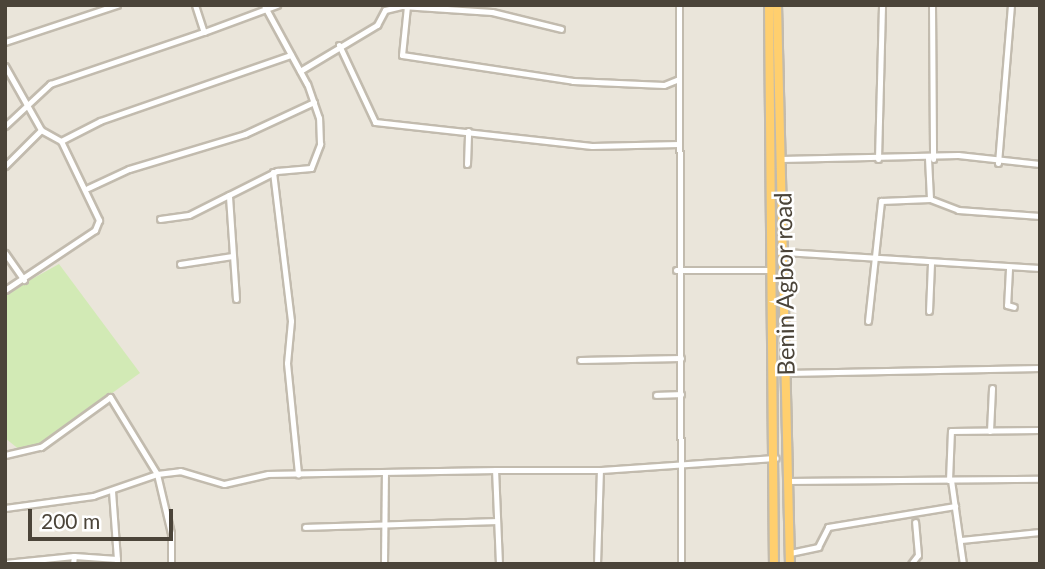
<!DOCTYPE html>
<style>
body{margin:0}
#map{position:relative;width:1045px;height:569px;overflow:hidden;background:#f6f3ec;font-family:Lato,sans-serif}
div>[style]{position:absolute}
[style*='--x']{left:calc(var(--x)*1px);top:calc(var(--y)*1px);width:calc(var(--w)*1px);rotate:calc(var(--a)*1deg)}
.residential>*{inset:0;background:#eae5da;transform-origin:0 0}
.green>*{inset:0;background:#d2eab5}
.roads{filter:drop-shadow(2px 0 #c2bbae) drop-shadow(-2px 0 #c2bbae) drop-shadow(0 2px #c2bbae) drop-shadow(0 -2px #c2bbae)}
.minor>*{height:5px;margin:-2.5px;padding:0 2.5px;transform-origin:2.5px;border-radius:2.5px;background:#fff}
.highway>*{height:8px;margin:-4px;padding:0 4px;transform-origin:4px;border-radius:4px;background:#ffcf6e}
span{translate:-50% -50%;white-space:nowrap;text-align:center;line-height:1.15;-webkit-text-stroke:5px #fff;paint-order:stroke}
.street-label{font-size:24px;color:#4b4439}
.frame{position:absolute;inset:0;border:7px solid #4b4439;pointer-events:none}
.scale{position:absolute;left:28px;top:509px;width:145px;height:32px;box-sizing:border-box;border:4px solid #4b4439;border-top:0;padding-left:9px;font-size:21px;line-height:24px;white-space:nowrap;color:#4b4439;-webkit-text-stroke:5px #fff;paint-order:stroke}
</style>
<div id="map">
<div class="residential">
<div style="left:5px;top:5px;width:1035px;height:559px"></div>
</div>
<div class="green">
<div style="clip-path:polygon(59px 264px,140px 373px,26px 455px,5px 438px,5px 294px)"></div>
</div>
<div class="roads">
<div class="minor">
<div style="--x:195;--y:5;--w:28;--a:72"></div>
<div style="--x:204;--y:32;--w:78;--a:-20.3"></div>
<div style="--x:679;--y:5;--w:559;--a:89.8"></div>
<div style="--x:932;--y:5;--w:154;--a:89.6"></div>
<div style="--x:407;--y:6;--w:49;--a:95.8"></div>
<div style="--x:402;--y:55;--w:173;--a:8.6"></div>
<div style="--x:573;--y:81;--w:91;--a:2.5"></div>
<div style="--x:664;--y:85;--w:16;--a:-22"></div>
<div style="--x:5;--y:42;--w:118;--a:-18.3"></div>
<div style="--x:339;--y:45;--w:85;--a:64.9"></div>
<div style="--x:375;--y:122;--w:218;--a:6.3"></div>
<div style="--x:592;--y:146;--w:87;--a:-1.3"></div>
<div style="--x:5;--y:66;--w:73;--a:60.6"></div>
<div style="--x:41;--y:130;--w:23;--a:29"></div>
<div style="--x:61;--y:141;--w:88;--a:64.3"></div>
<div style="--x:99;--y:220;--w:11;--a:112"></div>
<div style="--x:95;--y:230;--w:108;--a:146.3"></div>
<div style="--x:300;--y:71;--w:90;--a:-30.9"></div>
<div style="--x:377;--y:25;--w:17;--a:-62"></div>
<div style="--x:385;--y:10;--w:17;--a:-13"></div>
<div style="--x:402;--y:6;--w:90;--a:3.8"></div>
<div style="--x:492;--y:12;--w:71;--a:13.8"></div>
<div style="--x:5;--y:126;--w:62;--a:-43"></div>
<div style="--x:50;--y:84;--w:163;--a:-18.7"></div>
<div style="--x:61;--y:141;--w:44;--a:-27.1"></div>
<div style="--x:100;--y:121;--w:202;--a:-19.1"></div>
<div style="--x:928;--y:158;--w:41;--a:87.2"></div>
<div style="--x:781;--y:159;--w:177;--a:-1.3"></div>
<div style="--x:958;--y:155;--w:82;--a:6.3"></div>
<div style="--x:878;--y:159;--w:154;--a:-88.5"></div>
<div style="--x:998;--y:163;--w:159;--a:-85.3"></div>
<div style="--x:467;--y:164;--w:33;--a:-88"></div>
<div style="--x:5;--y:166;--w:51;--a:-45"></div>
<div style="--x:273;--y:172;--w:150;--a:83.1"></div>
<div style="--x:291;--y:321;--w:42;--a:95.4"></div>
<div style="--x:287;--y:363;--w:112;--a:84.3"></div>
<div style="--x:88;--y:188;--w:45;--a:-24.9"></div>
<div style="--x:129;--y:169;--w:121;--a:-16.8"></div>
<div style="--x:245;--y:134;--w:76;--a:-24.9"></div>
<div style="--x:160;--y:219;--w:29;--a:-8"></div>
<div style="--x:189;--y:215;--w:45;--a:-26.6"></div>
<div style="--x:784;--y:252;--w:256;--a:3.6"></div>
<div style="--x:5;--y:253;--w:33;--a:55"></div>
<div style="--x:180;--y:264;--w:53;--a:-8.7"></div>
<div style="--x:1009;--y:269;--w:36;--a:93"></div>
<div style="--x:1007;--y:305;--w:7;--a:16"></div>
<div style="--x:676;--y:270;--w:96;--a:0"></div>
<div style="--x:236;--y:299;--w:104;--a:-93.9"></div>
<div style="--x:229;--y:195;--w:54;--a:-26.6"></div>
<div style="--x:277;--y:171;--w:34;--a:-5"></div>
<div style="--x:311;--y:168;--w:26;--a:-69"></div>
<div style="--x:320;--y:144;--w:26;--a:-92"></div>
<div style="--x:319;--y:118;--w:36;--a:-109"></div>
<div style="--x:307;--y:84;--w:90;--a:-118.6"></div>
<div style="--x:929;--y:311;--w:48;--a:-87.6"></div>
<div style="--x:868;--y:321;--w:121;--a:-83.8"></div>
<div style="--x:881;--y:201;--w:49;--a:-2.3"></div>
<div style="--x:930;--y:199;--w:30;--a:21"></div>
<div style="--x:958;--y:210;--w:82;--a:4.2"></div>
<div style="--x:580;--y:360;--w:101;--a:-1.1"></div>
<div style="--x:786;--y:373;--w:254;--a:-1.1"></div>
<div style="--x:656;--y:395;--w:25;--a:-2"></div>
<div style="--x:990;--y:431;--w:43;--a:-87.3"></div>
<div style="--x:5;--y:455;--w:37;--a:-13"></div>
<div style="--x:41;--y:447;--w:85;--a:-35.9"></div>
<div style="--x:110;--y:397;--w:90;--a:58.6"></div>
<div style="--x:157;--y:474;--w:23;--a:-7"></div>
<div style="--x:180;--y:471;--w:46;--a:16.5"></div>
<div style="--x:224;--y:484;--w:45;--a:-12.8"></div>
<div style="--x:268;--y:474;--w:227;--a:-1"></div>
<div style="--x:949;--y:480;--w:49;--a:-87.7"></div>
<div style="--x:951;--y:431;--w:89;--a:-0.6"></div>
<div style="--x:951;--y:480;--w:85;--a:81.9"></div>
<div style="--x:789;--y:481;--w:251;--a:-0.5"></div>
<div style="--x:112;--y:491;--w:68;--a:85.8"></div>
<div style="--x:5;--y:508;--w:89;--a:-7.8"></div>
<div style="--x:93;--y:496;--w:68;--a:-19"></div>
<div style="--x:157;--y:474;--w:61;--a:76.7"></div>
<div style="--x:171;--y:533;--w:31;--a:90"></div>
<div style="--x:305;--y:527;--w:191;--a:-1.8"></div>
<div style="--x:961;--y:540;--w:79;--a:-5.8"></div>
<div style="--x:790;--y:553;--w:29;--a:-12"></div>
<div style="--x:818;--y:547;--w:22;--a:-63"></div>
<div style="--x:828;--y:527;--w:129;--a:-9.4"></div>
<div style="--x:5;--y:563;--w:69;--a:-5.8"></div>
<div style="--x:73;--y:564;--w:8;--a:-83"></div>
<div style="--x:74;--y:556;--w:43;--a:4"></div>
<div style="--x:117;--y:559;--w:5;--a:90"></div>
<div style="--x:384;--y:564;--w:91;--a:-89.4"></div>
<div style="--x:499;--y:564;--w:94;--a:-92.4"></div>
<div style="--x:495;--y:470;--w:105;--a:0"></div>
<div style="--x:597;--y:564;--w:94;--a:-88.2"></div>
<div style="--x:600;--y:470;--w:176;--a:-3.9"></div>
<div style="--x:911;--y:564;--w:11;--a:-52"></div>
<div style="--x:918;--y:555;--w:33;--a:-95"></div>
</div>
<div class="highway">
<div style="--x:769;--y:5;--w:559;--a:89.49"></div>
<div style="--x:777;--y:5;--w:559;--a:88.67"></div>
</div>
</div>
<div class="street-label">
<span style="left:784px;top:284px;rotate:-91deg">Benin Agbor road</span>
</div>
<div class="frame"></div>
<div class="scale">200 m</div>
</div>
